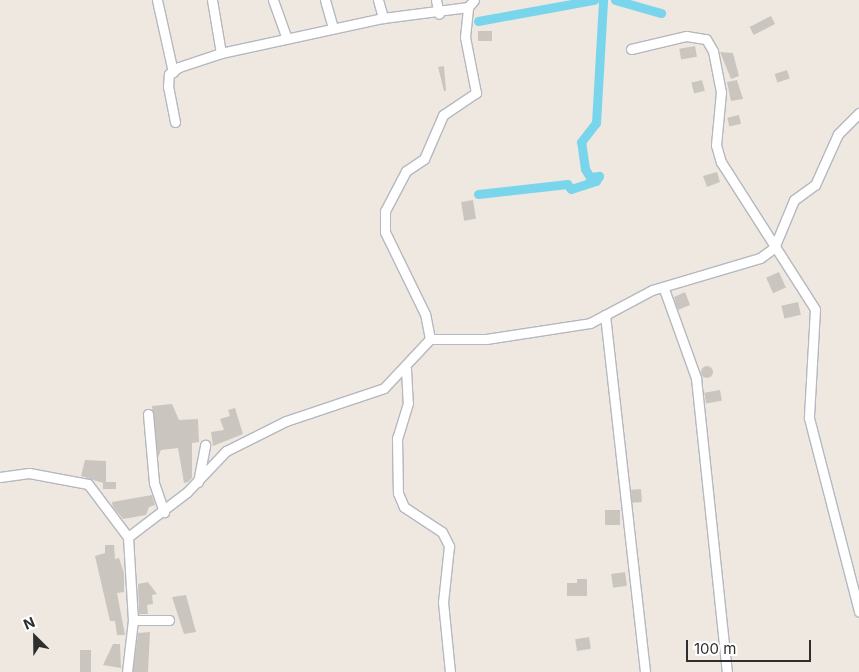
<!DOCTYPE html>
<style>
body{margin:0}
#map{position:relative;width:859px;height:672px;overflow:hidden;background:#eee8e1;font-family:Inter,sans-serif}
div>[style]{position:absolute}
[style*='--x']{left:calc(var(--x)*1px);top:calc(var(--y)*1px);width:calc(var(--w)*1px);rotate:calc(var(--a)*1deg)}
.canal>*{height:9px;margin:-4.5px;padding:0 4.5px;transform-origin:4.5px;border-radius:4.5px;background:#79d5eb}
.building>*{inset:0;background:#cac6bf;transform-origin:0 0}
.round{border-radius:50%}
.roads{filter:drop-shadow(1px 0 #b4b8c0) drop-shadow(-1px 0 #b4b8c0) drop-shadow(0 1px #b4b8c0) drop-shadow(0 -1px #b4b8c0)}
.minor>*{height:9px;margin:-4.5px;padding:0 4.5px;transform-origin:4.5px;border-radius:4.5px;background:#fff}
span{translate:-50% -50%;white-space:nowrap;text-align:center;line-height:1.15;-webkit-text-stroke:4px #fff;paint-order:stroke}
.north{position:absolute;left:10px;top:612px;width:50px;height:50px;-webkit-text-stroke:4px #fff;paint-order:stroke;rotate:337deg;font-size:14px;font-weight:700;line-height:20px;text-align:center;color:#2e2e2e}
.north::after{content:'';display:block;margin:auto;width:18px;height:22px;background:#2e2e2e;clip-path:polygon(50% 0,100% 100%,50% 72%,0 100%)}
.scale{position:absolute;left:686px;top:640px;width:125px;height:22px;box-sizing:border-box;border:2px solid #2e2e2e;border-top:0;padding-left:6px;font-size:15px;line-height:18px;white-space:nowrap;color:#2e2e2e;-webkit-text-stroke:4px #fff;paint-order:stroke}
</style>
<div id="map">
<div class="canal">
<div style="--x:615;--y:0;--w:48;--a:15.8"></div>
<div style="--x:478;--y:21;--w:118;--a:-10.3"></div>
<div style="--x:478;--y:194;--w:90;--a:-6.4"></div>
<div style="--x:567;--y:184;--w:6;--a:51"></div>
<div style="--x:571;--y:189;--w:26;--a:-18"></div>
<div style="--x:596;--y:181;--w:6;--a:-59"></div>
<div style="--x:599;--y:176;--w:9;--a:174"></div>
<div style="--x:590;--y:177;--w:9;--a:-122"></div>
<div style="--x:585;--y:169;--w:27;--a:-98"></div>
<div style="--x:581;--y:142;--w:24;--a:-52"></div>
<div style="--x:596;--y:123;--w:123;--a:-86.7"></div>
</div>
<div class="building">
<div style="left:771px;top:16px;width:9px;height:24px;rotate:63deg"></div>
<div style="left:478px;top:31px;width:14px;height:10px"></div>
<div style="left:695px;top:46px;width:11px;height:16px;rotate:80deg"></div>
<div style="clip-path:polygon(720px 52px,733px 53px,739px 76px,731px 79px)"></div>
<div style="clip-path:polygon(444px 66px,446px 91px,444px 91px,438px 67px)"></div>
<div style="left:787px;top:70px;width:9px;height:13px;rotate:72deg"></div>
<div style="left:702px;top:80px;width:11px;height:11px;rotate:75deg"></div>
<div style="clip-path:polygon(737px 80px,743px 99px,731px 101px,727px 82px)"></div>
<div style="left:739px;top:115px;width:9px;height:12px;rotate:77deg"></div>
<div style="clip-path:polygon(717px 172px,720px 182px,707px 187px,703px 176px)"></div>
<div style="left:473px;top:200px;width:19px;height:12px;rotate:81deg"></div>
<div style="left:779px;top:272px;width:17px;height:14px;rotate:66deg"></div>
<div style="clip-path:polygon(685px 292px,690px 305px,678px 310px,674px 297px)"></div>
<div style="left:798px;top:302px;width:13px;height:17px;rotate:77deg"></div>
<div class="round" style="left:701px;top:366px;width:12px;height:12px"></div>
<div style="left:720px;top:390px;width:11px;height:16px;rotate:80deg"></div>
<div style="clip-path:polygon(172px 404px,179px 420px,198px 419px,199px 442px,192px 443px,192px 478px,188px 482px,184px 483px,178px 448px,161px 450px,158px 458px,152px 406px)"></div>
<div style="clip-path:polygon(235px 408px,243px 434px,213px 446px,211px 432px,224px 430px,220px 419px,230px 416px,228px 410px)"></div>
<div style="clip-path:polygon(85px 460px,106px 461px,106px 482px,116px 482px,116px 489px,103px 489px,103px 483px,81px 476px)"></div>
<div style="left:641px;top:489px;width:13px;height:10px;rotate:86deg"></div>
<div style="clip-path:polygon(152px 495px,155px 505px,149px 507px,146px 515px,123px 519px,113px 507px,112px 502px)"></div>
<div style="left:605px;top:510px;width:15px;height:15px"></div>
<div style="clip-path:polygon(105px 545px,114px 545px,115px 559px,119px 558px,124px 573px,124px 592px,117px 593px,125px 635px,117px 635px,115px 621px,110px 621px,95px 556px,105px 553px)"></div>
<div style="left:625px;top:572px;width:14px;height:14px;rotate:82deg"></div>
<div style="clip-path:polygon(577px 579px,587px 579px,587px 596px,567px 596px,567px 583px,577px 583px)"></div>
<div style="clip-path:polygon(148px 582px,157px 594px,152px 595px,153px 604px,147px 605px,148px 614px,139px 614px,138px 584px)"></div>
<div style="clip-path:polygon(186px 595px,196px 632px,184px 634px,172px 597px)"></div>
<div style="clip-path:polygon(150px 632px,148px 672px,133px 672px,138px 633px)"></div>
<div style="left:589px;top:637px;width:12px;height:14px;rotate:81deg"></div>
<div style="clip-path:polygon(113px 644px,120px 644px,121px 668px,103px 665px)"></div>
<div style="left:91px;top:650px;width:22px;height:11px;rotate:90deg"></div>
</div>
<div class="roads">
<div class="minor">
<div style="--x:157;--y:0;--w:74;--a:77.5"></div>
<div style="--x:212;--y:0;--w:54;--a:80.4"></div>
<div style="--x:273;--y:0;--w:41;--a:70.3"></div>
<div style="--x:325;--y:0;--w:29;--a:74"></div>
<div style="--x:378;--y:0;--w:19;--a:74"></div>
<div style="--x:436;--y:0;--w:14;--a:78"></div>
<div style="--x:631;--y:49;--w:57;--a:-13.3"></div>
<div style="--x:686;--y:36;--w:20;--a:9"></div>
<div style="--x:706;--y:39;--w:14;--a:60"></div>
<div style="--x:713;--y:51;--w:42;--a:79"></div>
<div style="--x:721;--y:92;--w:53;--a:95.4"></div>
<div style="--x:716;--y:145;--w:18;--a:74"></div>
<div style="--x:721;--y:162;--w:174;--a:57.4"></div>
<div style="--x:815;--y:309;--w:109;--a:93.2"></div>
<div style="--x:809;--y:418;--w:200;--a:75.5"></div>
<div style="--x:175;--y:122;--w:36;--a:-101"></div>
<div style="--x:168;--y:87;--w:13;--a:-86"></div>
<div style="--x:169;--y:74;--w:12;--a:-35"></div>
<div style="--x:179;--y:67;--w:44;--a:-18.4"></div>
<div style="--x:221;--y:53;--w:166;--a:-12.2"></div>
<div style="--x:383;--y:18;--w:86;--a:-7.4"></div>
<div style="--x:664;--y:289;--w:95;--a:70.2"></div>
<div style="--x:696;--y:378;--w:296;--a:84"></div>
<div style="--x:605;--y:315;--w:359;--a:83.6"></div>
<div style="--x:430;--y:339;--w:25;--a:-101"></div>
<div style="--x:425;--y:314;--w:91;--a:-116"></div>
<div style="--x:385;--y:232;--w:21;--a:-90"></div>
<div style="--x:385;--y:211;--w:45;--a:-62.3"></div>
<div style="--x:406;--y:171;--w:22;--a:-34"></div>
<div style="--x:424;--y:159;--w:48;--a:-66.6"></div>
<div style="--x:443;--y:115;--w:40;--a:-34"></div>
<div style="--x:476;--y:93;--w:57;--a:-101.1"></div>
<div style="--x:465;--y:37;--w:30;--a:-84"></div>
<div style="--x:468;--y:7;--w:9;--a:-49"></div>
<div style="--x:406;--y:369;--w:34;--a:87"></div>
<div style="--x:408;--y:403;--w:37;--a:107"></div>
<div style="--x:397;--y:438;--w:55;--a:89"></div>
<div style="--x:398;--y:493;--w:15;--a:67"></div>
<div style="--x:404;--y:507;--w:45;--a:33.3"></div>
<div style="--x:442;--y:532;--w:16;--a:63"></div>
<div style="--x:449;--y:546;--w:56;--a:96.1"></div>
<div style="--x:443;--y:602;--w:70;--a:84.3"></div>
<div style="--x:148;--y:414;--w:69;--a:85"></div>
<div style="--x:154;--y:483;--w:31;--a:71"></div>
<div style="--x:0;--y:477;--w:29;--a:-8"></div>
<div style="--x:29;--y:473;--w:60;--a:10.6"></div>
<div style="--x:88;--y:484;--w:66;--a:53"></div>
<div style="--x:128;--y:537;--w:83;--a:86.6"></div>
<div style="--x:133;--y:620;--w:52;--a:96.6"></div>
<div style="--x:198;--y:482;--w:38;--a:-79"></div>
<div style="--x:128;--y:537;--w:74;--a:-37.3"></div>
<div style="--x:187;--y:492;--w:57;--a:-46.4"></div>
<div style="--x:226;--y:451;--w:67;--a:-26.6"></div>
<div style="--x:286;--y:421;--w:103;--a:-18.6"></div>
<div style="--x:384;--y:388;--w:67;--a:-46.8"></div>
<div style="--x:430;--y:339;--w:56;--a:0"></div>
<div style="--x:486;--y:339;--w:105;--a:-8.7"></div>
<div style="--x:590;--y:323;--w:70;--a:-28"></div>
<div style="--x:652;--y:290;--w:113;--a:-16.5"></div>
<div style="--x:760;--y:258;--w:17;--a:-36"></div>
<div style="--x:774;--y:248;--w:52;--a:-67.4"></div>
<div style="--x:794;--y:200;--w:26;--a:-36"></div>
<div style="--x:815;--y:185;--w:56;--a:-65.7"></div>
<div style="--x:838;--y:134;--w:30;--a:-45"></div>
<div style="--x:133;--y:620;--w:36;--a:0"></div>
</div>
</div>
<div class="north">N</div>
<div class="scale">100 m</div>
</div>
